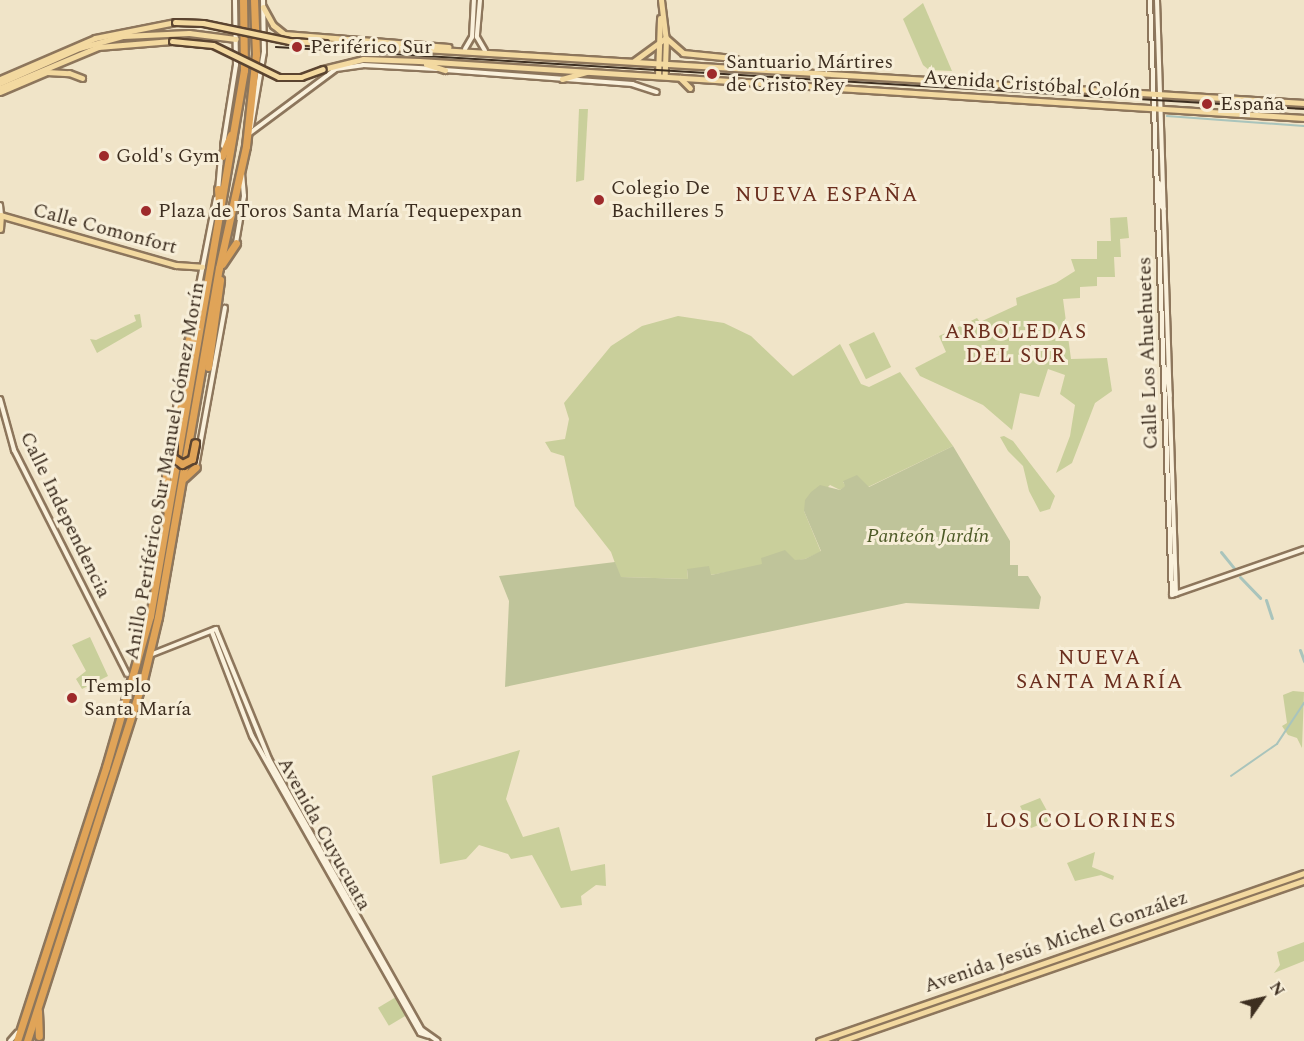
<!DOCTYPE html>
<meta charset="utf-8">
<style>
body{margin:0}
#map{position:relative;width:1304px;height:1041px;overflow:hidden;background:#f0e4c8;font-family:Spectral,serif}
div>[style]{position:absolute}
[style*='--x']{left:calc(var(--x)*1px);top:calc(var(--y)*1px);width:calc(var(--w)*1px);rotate:calc(var(--a)*1deg)}
.green>*{inset:0;background:#c9cf9b;transform-origin:0 0}
.cemetery>*{inset:0;background:#bfc49a}
.stream>*{height:1.5px;margin:-0.75px;padding:0 0.75px;transform-origin:0.75px;border-radius:0.75px;background:#a9c4bc}
.canal>*{height:3px;margin:-1.5px;padding:0 1.5px;transform-origin:1.5px;border-radius:1.5px;background:#a9c4bc}
.roads{filter:drop-shadow(2px 0 #8d765c) drop-shadow(-2px 0 #8d765c) drop-shadow(0 2px #8d765c) drop-shadow(0 -2px #8d765c)}
.minor>*{height:4px;margin:-2px;padding:0 2px;transform-origin:2px;border-radius:2px;background:#faf1dc}
.major>*{height:5px;margin:-2.5px;padding:0 2.5px;transform-origin:2.5px;border-radius:2.5px;background:#f3d9a0}
.highway>*{height:7px;margin:-3.5px;padding:0 3.5px;transform-origin:3.5px;border-radius:3.5px;background:#e0a458}
.tram>*{height:1.5px;margin:-0.75px;padding:0 0.75px;transform-origin:0.75px;border-radius:0.75px;background:#3d2e20}
.bridges{filter:drop-shadow(2px 0 #5b4430) drop-shadow(-2px 0 #5b4430) drop-shadow(0 2px #5b4430) drop-shadow(0 -2px #5b4430)}
.major-bridge>*{height:5px;margin:-2.5px;padding:0 2.5px;transform-origin:2.5px;border-radius:2.5px;background:#f3d9a0}
.highway-bridge>*{height:7px;margin:-3.5px;padding:0 3.5px;transform-origin:3.5px;border-radius:3.5px;background:#e0a458}
.dots>*{width:16px;height:16px;translate:-50% -50%;box-sizing:border-box;border:3px solid #f7eed8;border-radius:50%}
span{translate:-50% -50%;white-space:nowrap;text-align:center;line-height:1.15;-webkit-text-stroke:6px #f7eed8;paint-order:stroke}
.poi-label{font-size:20px;color:#3d2e20}
.left{translate:0 -50%;text-align:left}
.street-label{font-size:20px;color:#3d2e20}
.park-label{font-size:20px;color:#4d5a26;font-style:italic}
.neighbourhood-label{font-size:21px;color:#6b2e1e;letter-spacing:1.5px}
.north{position:absolute;left:1232px;top:969px;width:60px;height:60px;-webkit-text-stroke:4px #f7eed8;paint-order:stroke;rotate:56deg;font-size:16px;font-weight:700;line-height:24px;text-align:center;color:#3d2e20}
.north::after{content:'';display:block;margin:auto;width:21px;height:27px;background:#3d2e20;clip-path:polygon(50% 0,100% 100%,50% 72%,0 100%)}
</style>
<div id="map">
<div class="green">
<div style="clip-path:polygon(923px 3px,952px 71px,929px 70px,923px 65px,903px 19px)"></div>
<div style="clip-path:polygon(579px 109px,588px 109px,584px 180px,576px 182px)"></div>
<div style="clip-path:polygon(1127px 217px,1129px 238px,1120px 239px,1121px 257px,1114px 257px,1115px 277px,1097px 277px,1097px 286px,1080px 287px,1080px 298px,1063px 299px,1071px 359px,1107px 358px,1112px 391px,1095px 403px,1072px 463px,1056px 473px,1070px 436px,1075px 405px,1060px 394px,1065px 375px,1048px 369px,1039px 397px,1020px 393px,1012px 430px,983px 405px,920px 376px,915px 368px,946px 352px,939px 336px,977px 318px,980px 322px,1017px 305px,1016px 298px,1056px 283px,1075px 271px,1071px 259px,1097px 259px,1097px 241px,1111px 241px,1110px 218px)"></div>
<div style="clip-path:polygon(140px 314px,142px 327px,97px 353px,90px 339px,96px 340px,136px 321px,134px 315px)"></div>
<div style="clip-path:polygon(678px 316px,724px 323px,751px 336px,793px 376px,840px 344px,861px 384px,869px 387px,900px 372px,953px 446px,868px 487px,843px 482px,846px 486px,840px 490px,830px 485px,804px 511px,821px 552px,805px 559px,710px 575px,687px 570px,688px 579px,620px 577px,611px 552px,575px 506px,564px 456px,551px 452px,545px 442px,565px 439px,569px 419px,564px 403px,611px 346px,642px 326px)"></div>
<div style="left:874px;top:332px;width:39px;height:28px;rotate:64deg"></div>
<div style="clip-path:polygon(1004px 436px,1013px 441px,1055px 496px,1050px 509px,1040px 512px,1029px 491px,1023px 466px,1008px 451px,1000px 437px)"></div>
<div style="clip-path:polygon(90px 637px,108px 676px,82px 689px,76px 679px,86px 671px,72px 645px)"></div>
<div style="clip-path:polygon(1293px 691px,1304px 692px,1302px 748px,1297px 738px,1288px 735px,1282px 726px,1287px 723px,1283px 695px)"></div>
<div style="clip-path:polygon(520px 750px,506px 799px,523px 837px,559px 827px,571px 871px,605px 864px,606px 886px,596px 885px,581px 896px,582px 905px,561px 908px,532px 855px,511px 859px,508px 854px,479px 845px,466px 859px,440px 864px,432px 776px)"></div>
<div style="clip-path:polygon(1040px 798px,1052px 820px,1031px 828px,1020px 806px)"></div>
<div style="clip-path:polygon(1095px 852px,1092px 867px,1114px 876px,1113px 880px,1101px 875px,1075px 881px,1067px 863px)"></div>
<div style="clip-path:polygon(1304px 942px,1304px 961px,1274px 973px,1280px 965px,1277px 952px)"></div>
<div style="left:396px;top:997px;width:21px;height:21px;rotate:59deg"></div>
</div>
<div class="cemetery">
<div style="clip-path:polygon(953px 446px,1010px 541px,1010px 565px,1018px 565px,1018px 576px,1028px 576px,1041px 597px,1039px 609px,906px 603px,505px 687px,509px 601px,499px 576px,615px 562px,621px 577px,688px 579px,687px 569px,709px 566px,711px 575px,762px 564px,761px 558px,785px 550px,795px 560px,805px 559px,821px 551px,804px 511px,805px 500px,811px 492px,820px 485px,840px 490px,845px 486px,843px 481px,857px 475px,869px 487px)"></div>
</div>
<div class="stream">
<div style="--x:1167;--y:116;--w:137;--a:4.2"></div>
<div style="--x:1231;--y:776;--w:56;--a:-34.8"></div>
<div style="--x:1277;--y:744;--w:49;--a:-56.6"></div>
</div>
<div class="canal">
<div style="--x:1221;--y:552;--w:22;--a:51"></div>
<div style="--x:1240;--y:577;--w:29;--a:46"></div>
<div style="--x:1266;--y:600;--w:19;--a:72"></div>
<div style="--x:1300;--y:650;--w:12;--a:70"></div>
</div>
<div class="roads">
<div class="minor">
<div style="--x:480;--y:0;--w:37;--a:95"></div>
<div style="--x:477;--y:37;--w:16;--a:60"></div>
<div style="--x:1150;--y:0;--w:595;--a:87.88"></div>
<div style="--x:1172;--y:595;--w:140;--a:-19.2"></div>
<div style="--x:1157;--y:0;--w:594;--a:88.17"></div>
<div style="--x:465;--y:49;--w:14;--a:-60"></div>
<div style="--x:472;--y:37;--w:37;--a:-87"></div>
<div style="--x:445;--y:70;--w:188;--a:4.3"></div>
<div style="--x:632;--y:84;--w:26;--a:18"></div>
<div style="--x:251;--y:127;--w:76;--a:-80.2"></div>
<div style="--x:264;--y:52;--w:52;--a:-91.1"></div>
<div style="--x:250;--y:133;--w:107;--a:-36.7"></div>
<div style="--x:336;--y:69;--w:27;--a:-8"></div>
<div style="--x:363;--y:65;--w:74;--a:3.1"></div>
<div style="--x:223;--y:146;--w:82;--a:-80.9"></div>
<div style="--x:236;--y:65;--w:65;--a:-90.9"></div>
<div style="--x:1159;--y:183;--w:23;--a:85"></div>
<div style="--x:1161;--y:206;--w:4;--a:45"></div>
<div style="--x:218;--y:191;--w:34;--a:-85"></div>
<div style="--x:0;--y:205;--w:10;--a:84"></div>
<div style="--x:236;--y:243;--w:48;--a:-80.3"></div>
<div style="--x:244;--y:196;--w:23;--a:-95"></div>
<div style="--x:191;--y:326;--w:130;--a:-78.9"></div>
<div style="--x:1166;--y:369;--w:27;--a:82"></div>
<div style="--x:0;--y:399;--w:53;--a:74.6"></div>
<div style="--x:14;--y:450;--w:251;--a:63.2"></div>
<div style="--x:166;--y:463;--w:123;--a:-79.7"></div>
<div style="--x:196;--y:467;--w:162;--a:-79.7"></div>
<div style="--x:212;--y:632;--w:111;--a:69"></div>
<div style="--x:252;--y:736;--w:341;--a:60.5"></div>
<div style="--x:420;--y:1033;--w:9;--a:18"></div>
<div style="--x:150;--y:655;--w:71;--a:-21.5"></div>
<div style="--x:216;--y:629;--w:140;--a:67.8"></div>
<div style="--x:269;--y:759;--w:311;--a:60.6"></div>
<div style="--x:422;--y:1030;--w:19;--a:35"></div>
<div style="--x:10;--y:1041;--w:11;--a:-49"></div>
</div>
<div class="major">
<div style="--x:661;--y:0;--w:38;--a:83"></div>
<div style="--x:666;--y:38;--w:38;--a:92"></div>
<div style="--x:263;--y:7;--w:21;--a:61"></div>
<div style="--x:273;--y:25;--w:14;--a:39"></div>
<div style="--x:284;--y:34;--w:165;--a:4.5"></div>
<div style="--x:325;--y:43;--w:981;--a:3.51"></div>
<div style="--x:634;--y:61;--w:39;--a:-36"></div>
<div style="--x:666;--y:38;--w:23;--a:41"></div>
<div style="--x:683;--y:53;--w:50;--a:5.7"></div>
<div style="--x:733;--y:58;--w:23;--a:23"></div>
<div style="--x:426;--y:64;--w:20;--a:18"></div>
<div style="--x:323;--y:69;--w:41;--a:-14"></div>
<div style="--x:363;--y:59;--w:56;--a:2"></div>
<div style="--x:419;--y:61;--w:887;--a:3.69"></div>
<div style="--x:658;--y:76;--w:58;--a:-88"></div>
<div style="--x:680;--y:78;--w:14;--a:45"></div>
<div style="--x:0;--y:79;--w:103;--a:-23.3"></div>
<div style="--x:95;--y:38;--w:82;--a:-11.3"></div>
<div style="--x:562;--y:79;--w:25;--a:-16"></div>
<div style="--x:0;--y:83;--w:86;--a:-23.9"></div>
<div style="--x:79;--y:48;--w:46;--a:-15.3"></div>
<div style="--x:123;--y:36;--w:66;--a:-2.6"></div>
<div style="--x:189;--y:33;--w:47;--a:7.3"></div>
<div style="--x:0;--y:88;--w:106;--a:-22.7"></div>
<div style="--x:98;--y:47;--w:74;--a:-4.6"></div>
<div style="--x:0;--y:92;--w:51;--a:-23.1"></div>
<div style="--x:47;--y:72;--w:22;--a:3"></div>
<div style="--x:69;--y:73;--w:14;--a:21"></div>
<div style="--x:0;--y:215;--w:183;--a:15.9"></div>
<div style="--x:176;--y:265;--w:26;--a:4"></div>
<div style="--x:0;--y:229;--w:14;--a:-86"></div>
<div style="--x:819;--y:1041;--w:513;--a:-19.11"></div>
<div style="--x:841;--y:1041;--w:490;--a:-19.1"></div>
</div>
<div class="highway">
<div style="--x:222;--y:156;--w:23;--a:-67"></div>
<div style="--x:218;--y:189;--w:16;--a:86"></div>
<div style="--x:222;--y:264;--w:25;--a:-56"></div>
<div style="--x:188;--y:342;--w:43;--a:-71.1"></div>
<div style="--x:208;--y:367;--w:88;--a:-82.1"></div>
<div style="--x:173;--y:443;--w:111;--a:-78.1"></div>
<div style="--x:184;--y:478;--w:16;--a:-43"></div>
<div style="--x:166;--y:509;--w:46;--a:-90"></div>
<div style="--x:38;--y:1011;--w:25;--a:88"></div>
<div style="--x:17;--y:1041;--w:288;--a:-72"></div>
<div style="--x:106;--y:767;--w:157;--a:-73.8"></div>
<div style="--x:150;--y:616;--w:554;--a:-80.23"></div>
<div style="--x:244;--y:70;--w:70;--a:-90.8"></div>
<div style="--x:27;--y:1041;--w:379;--a:-72.2"></div>
<div style="--x:143;--y:680;--w:65;--a:-76.6"></div>
<div style="--x:158;--y:617;--w:354;--a:-80.1"></div>
<div style="--x:219;--y:268;--w:125;--a:-77.5"></div>
<div style="--x:246;--y:146;--w:93;--a:-83.8"></div>
<div style="--x:256;--y:54;--w:54;--a:-92.1"></div>
</div>
</div>
<div class="tram">
<div style="--x:276;--y:47;--w:1030;--a:3.45"></div>
</div>
<div class="bridges">
<div class="major-bridge">
<div style="--x:175;--y:22;--w:28;--a:2"></div>
<div style="--x:203;--y:23;--w:88;--a:11.8"></div>
<div style="--x:289;--y:41;--w:36;--a:3"></div>
<div style="--x:172;--y:41;--w:41;--a:5.6"></div>
<div style="--x:213;--y:45;--w:73;--a:25.9"></div>
<div style="--x:279;--y:77;--w:22;--a:0"></div>
<div style="--x:301;--y:77;--w:23;--a:-20"></div>
</div>
<div class="highway-bridge">
<div style="--x:173;--y:443;--w:14;--a:94"></div>
<div style="--x:172;--y:457;--w:12;--a:35"></div>
<div style="--x:182;--y:464;--w:11;--a:-27"></div>
<div style="--x:192;--y:459;--w:16;--a:-79"></div>
</div>
</div>
<div class="dots">
<div style="left:297px;top:47px;background:#9e2a2b"></div>
<div style="left:712px;top:74px;background:#9e2a2b"></div>
<div style="left:1207px;top:104px;background:#9e2a2b"></div>
<div style="left:104px;top:156px;background:#9e2a2b"></div>
<div style="left:599px;top:200px;background:#9e2a2b"></div>
<div style="left:146px;top:211px;background:#9e2a2b"></div>
<div style="left:72px;top:698px;background:#9e2a2b"></div>
</div>
<div class="poi-label">
<span class="left" style="left:310px;top:47px">Periférico Sur</span>
<span class="left" style="left:726px;top:74px">Santuario Mártires<br>de Cristo Rey</span>
<span class="left" style="left:1220px;top:104px">España</span>
<span class="left" style="left:116px;top:156px">Gold's Gym</span>
<span class="left" style="left:611px;top:200px">Colegio De<br>Bachilleres 5</span>
<span class="left" style="left:158px;top:211px">Plaza de Toros Santa María Tequepexpan</span>
<span class="left" style="left:84px;top:698px">Templo<br>Santa María</span>
</div>
<div class="street-label">
<span style="left:1032px;top:85px;rotate:4deg">Avenida Cristóbal Colón</span>
<span style="left:105px;top:229px;rotate:15deg">Calle Comonfort</span>
<span style="left:1148px;top:353px;rotate:-92deg">Calle Los Ahuehuetes</span>
<span style="left:165px;top:471px;rotate:-80deg">Anillo Periférico Sur Manuel Gómez Morín</span>
<span style="left:65px;top:515px;rotate:64deg">Calle Independencia</span>
<span style="left:324px;top:834px;rotate:61deg">Avenida Cuyucuata</span>
<span style="left:1056px;top:942px;rotate:-19deg">Avenida Jesús Michel González</span>
</div>
<div class="park-label">
<span style="left:928px;top:536px">Panteón Jardín</span>
</div>
<div class="neighbourhood-label">
<span style="left:827px;top:195px">NUEVA ESPAÑA</span>
<span style="left:1016px;top:344px">ARBOLEDAS<br>DEL SUR</span>
<span style="left:1100px;top:670px">NUEVA<br>SANTA MARÍA</span>
<span style="left:1081px;top:821px">LOS COLORINES</span>
</div>
<div class="north">N</div>
</div>
